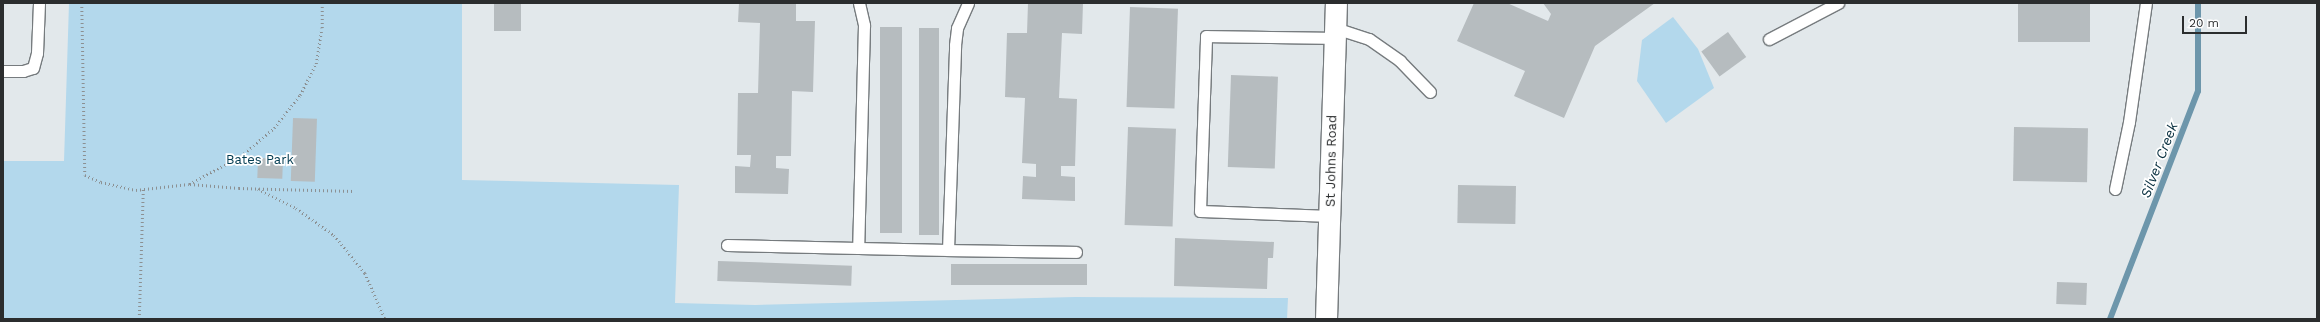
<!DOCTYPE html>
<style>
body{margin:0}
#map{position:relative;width:2320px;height:322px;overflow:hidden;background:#e2e8eb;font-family:"Work Sans",sans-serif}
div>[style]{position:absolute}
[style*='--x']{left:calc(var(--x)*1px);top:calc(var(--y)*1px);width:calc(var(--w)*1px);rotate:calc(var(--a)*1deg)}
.green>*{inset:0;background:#b3d8ec}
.stream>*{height:6px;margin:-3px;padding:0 3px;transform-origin:3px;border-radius:3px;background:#6d96ab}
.building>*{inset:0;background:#b6bcbf;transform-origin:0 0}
.path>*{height:2.5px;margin-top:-1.25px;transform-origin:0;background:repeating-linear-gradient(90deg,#8c9092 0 1px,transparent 0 4px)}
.roads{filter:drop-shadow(1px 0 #767b7e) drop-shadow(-1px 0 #767b7e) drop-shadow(0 1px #767b7e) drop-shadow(0 -1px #767b7e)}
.lane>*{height:11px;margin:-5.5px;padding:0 5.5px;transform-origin:5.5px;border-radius:5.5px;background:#fff}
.street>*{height:21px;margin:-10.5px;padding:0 10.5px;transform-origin:10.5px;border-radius:10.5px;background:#fff}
span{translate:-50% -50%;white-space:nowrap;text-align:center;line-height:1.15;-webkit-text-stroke:3.5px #fff;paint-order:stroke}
.park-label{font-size:13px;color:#003b51}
.street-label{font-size:13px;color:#2b2d2e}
.water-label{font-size:14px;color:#072e3e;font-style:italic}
.frame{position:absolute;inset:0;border:4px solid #2b2d2e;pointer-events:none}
.scale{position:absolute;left:2182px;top:16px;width:65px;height:18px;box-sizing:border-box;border:2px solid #2b2d2e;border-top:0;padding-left:5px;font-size:12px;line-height:14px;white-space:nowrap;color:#2b2d2e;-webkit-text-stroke:3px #fff;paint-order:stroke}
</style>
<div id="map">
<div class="green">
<div style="clip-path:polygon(69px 3px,462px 3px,462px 180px,679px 185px,675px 303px,755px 305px,1075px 297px,1288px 298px,1287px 319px,3px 319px,3px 161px,64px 161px)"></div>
<div style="clip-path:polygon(1673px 17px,1698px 49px,1714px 88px,1666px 123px,1637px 81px,1642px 40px)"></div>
</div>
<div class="stream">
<div style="--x:2110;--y:319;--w:244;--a:-68.9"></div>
<div style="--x:2198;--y:91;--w:88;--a:-90"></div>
</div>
<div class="building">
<div style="left:494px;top:3px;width:27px;height:28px"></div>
<div style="clip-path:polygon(739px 3px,796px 3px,796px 21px,815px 21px,813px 92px,792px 91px,791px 156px,776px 156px,776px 168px,789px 169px,788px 194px,735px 193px,735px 166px,750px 167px,751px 155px,737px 155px,738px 93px,758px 93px,760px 23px,738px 22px)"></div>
<div style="clip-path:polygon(1028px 3px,1083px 3px,1082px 34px,1062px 33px,1059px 98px,1077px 99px,1075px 166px,1061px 166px,1061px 176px,1075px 177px,1075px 201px,1022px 199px,1023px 176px,1036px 177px,1036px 164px,1022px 163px,1025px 98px,1005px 97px,1007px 33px,1027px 33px)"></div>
<div style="clip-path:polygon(1474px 3px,1507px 3px,1548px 21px,1551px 14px,1543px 3px,1655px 3px,1595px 46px,1564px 118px,1514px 96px,1525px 71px,1457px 41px)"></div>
<div style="left:2018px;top:3px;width:72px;height:39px"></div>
<div style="left:1130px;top:7px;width:48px;height:100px;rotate:2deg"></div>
<div style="left:880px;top:27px;width:22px;height:206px"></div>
<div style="left:919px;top:28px;width:20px;height:207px"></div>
<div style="left:1728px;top:32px;width:31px;height:33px;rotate:54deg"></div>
<div style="left:1231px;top:75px;width:47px;height:92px;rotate:2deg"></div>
<div style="left:293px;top:118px;width:24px;height:63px;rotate:2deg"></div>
<div style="left:1128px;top:127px;width:48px;height:98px;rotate:2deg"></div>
<div style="left:2014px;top:127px;width:74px;height:54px;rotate:1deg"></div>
<div style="left:258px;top:158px;width:25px;height:20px;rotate:2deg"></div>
<div style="left:1458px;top:185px;width:58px;height:38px;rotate:1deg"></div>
<div style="clip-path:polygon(1175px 238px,1274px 242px,1273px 258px,1268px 258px,1267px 289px,1174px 286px)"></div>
<div style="left:718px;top:261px;width:134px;height:20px;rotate:2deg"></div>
<div style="left:1087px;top:264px;width:21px;height:136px;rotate:90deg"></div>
<div style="left:2057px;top:282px;width:30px;height:22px;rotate:2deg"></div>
</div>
<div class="path">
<div style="--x:82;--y:3;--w:172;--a:89"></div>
<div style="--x:85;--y:175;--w:17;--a:24"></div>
<div style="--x:101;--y:182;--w:36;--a:13"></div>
<div style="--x:136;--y:190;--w:53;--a:-6.5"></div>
<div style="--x:189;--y:184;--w:59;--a:-28.3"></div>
<div style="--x:241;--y:156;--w:43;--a:-40.3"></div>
<div style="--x:274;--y:128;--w:42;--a:-51.8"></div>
<div style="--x:300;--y:95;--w:35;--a:-63"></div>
<div style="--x:316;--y:64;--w:36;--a:-81"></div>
<div style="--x:322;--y:28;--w:25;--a:-90"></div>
<div style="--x:190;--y:184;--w:49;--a:4.7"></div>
<div style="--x:239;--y:188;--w:115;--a:1.5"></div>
<div style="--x:258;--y:189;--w:42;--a:26.6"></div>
<div style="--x:296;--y:208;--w:47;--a:35.4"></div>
<div style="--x:334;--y:235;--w:49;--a:50.8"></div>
<div style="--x:365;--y:273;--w:50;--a:66.5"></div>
<div style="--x:139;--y:319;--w:130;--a:-88.2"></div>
</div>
<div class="roads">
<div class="lane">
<div style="--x:859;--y:3;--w:23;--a:77"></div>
<div style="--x:864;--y:25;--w:223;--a:91.5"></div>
<div style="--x:858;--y:248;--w:90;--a:1.3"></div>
<div style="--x:948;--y:250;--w:205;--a:-88"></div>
<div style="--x:955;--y:45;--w:17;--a:-83"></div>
<div style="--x:957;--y:28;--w:27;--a:-66"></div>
<div style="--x:1335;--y:28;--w:36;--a:18"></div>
<div style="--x:1369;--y:39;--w:38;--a:35"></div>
<div style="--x:1400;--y:61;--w:43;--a:45.9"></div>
<div style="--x:1769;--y:39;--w:78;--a:-27.6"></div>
<div style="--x:3;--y:71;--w:20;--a:0"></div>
<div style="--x:23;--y:71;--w:10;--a:-17"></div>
<div style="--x:33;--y:68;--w:16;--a:-75"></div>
<div style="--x:37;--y:53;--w:50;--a:-87.7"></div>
<div style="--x:2115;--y:189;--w:68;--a:-78.2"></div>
<div style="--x:2129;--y:122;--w:120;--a:-81.9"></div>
<div style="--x:1331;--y:216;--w:131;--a:-177.8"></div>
<div style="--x:1200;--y:211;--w:175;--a:-88"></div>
<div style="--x:1206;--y:36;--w:129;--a:0.9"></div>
<div style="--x:727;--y:245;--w:131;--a:1.3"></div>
<div style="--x:948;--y:250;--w:128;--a:0.9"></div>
</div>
<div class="street">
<div style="--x:1326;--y:319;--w:316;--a:-88.2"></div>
</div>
</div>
<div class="park-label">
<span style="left:260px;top:160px">Bates Park</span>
</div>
<div class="street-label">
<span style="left:1332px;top:161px;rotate:-89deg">St Johns Road</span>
</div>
<div class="water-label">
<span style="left:2159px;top:160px;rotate:-69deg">Silver Creek</span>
</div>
<div class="frame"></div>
<div class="scale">20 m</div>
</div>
